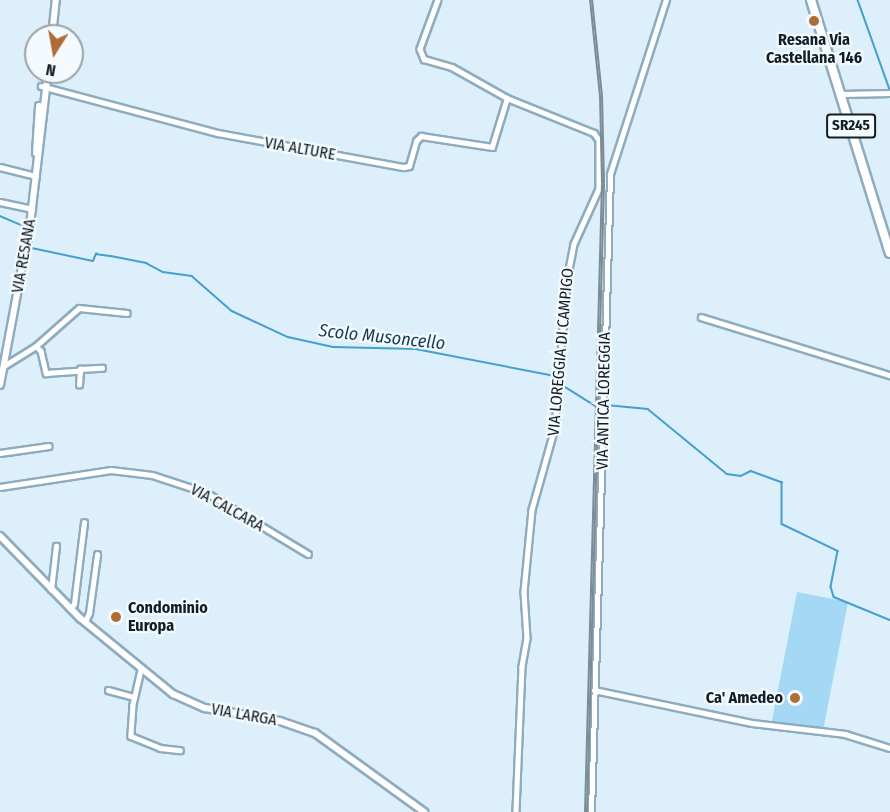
<!DOCTYPE html>
<style>
body{margin:0}
#map{position:relative;width:890px;height:812px;overflow:hidden;background:#dceffb;font-family:"Fira Sans Condensed",sans-serif}
div>[style]{position:absolute}
[style*='--x']{left:calc(var(--x)*1px);top:calc(var(--y)*1px);width:calc(var(--w)*1px);rotate:calc(var(--a)*1deg)}
.green>*{inset:0;background:#a5d8f4;transform-origin:0 0}
.stream>*{height:1.5px;margin:-0.75px;padding:0 0.75px;transform-origin:0.75px;border-radius:0.75px;background:#45a0ce}
.roads{filter:drop-shadow(2px 0 #8eacbe) drop-shadow(-2px 0 #8eacbe) drop-shadow(0 2px #8eacbe) drop-shadow(0 -2px #8eacbe)}
.minor>*{height:4.5px;margin:-2.25px;padding:0 2.25px;transform-origin:2.25px;border-radius:2.25px;background:#fff}
.tertiary>*{height:6px;margin:-3px;padding:0 3px;transform-origin:3px;border-radius:3px;background:#fff}
.primary>*{height:8px;margin:-4px;padding:0 4px;transform-origin:4px;border-radius:4px;background:#fff}
.rail>*{height:4px;margin-top:-2px;transform-origin:0;background:repeating-linear-gradient(90deg,#f4fafe 0 4.5px,#7c8c95 0 9px);box-sizing:border-box;border-block:2px solid #7c8c95}
.dots>*{width:16px;height:16px;translate:-50% -50%;box-sizing:border-box;border:3px solid #f4fafe;border-radius:50%}
span{translate:-50% -50%;white-space:nowrap;text-align:center;line-height:1.15;-webkit-text-stroke:4.5px #f4fafe;paint-order:stroke}
.shield-label span{padding:2px 4px;background:#f4fafe;border:2px solid;border-radius:4px;-webkit-text-stroke-width:0}
.shield-label{font-size:15px;color:#121e24;font-weight:700}
.poi-label{font-size:16px;color:#121e24;font-weight:700}
.left{translate:0 -50%;text-align:left}
.right{translate:-100% -50%;text-align:right}
.street-label{font-size:16px;color:#121e24}
.water-label{font-size:18px;color:#153c50;font-style:italic}
.north{position:absolute;left:24px;top:24px;width:60px;height:60px;box-sizing:border-box;background:#f4fafe;border:2px solid #9aa2a7;border-radius:50%;rotate:191deg;font-size:16px;font-weight:700;line-height:24px;text-align:center;color:#121e24}
.north::after{content:'';display:block;margin:auto;width:21px;height:27px;background:#ae6d37;clip-path:polygon(50% 0,100% 100%,50% 72%,0 100%)}
</style>
<div id="map">
<div class="green">
<div style="left:797px;top:592px;width:52px;height:132px;rotate:11deg"></div>
</div>
<div class="stream">
<div style="--x:858;--y:0;--w:96;--a:70.4"></div>
<div style="--x:0;--y:216;--w:28;--a:23"></div>
<div style="--x:32;--y:229;--w:19;--a:90"></div>
<div style="--x:32;--y:248;--w:62;--a:12"></div>
<div style="--x:93;--y:261;--w:8;--a:-67"></div>
<div style="--x:96;--y:254;--w:15;--a:8"></div>
<div style="--x:111;--y:256;--w:36;--a:11"></div>
<div style="--x:146;--y:263;--w:19;--a:28"></div>
<div style="--x:163;--y:272;--w:29;--a:8"></div>
<div style="--x:192;--y:276;--w:53;--a:41.2"></div>
<div style="--x:232;--y:311;--w:62;--a:24.9"></div>
<div style="--x:288;--y:337;--w:46;--a:12.5"></div>
<div style="--x:333;--y:347;--w:83;--a:1.4"></div>
<div style="--x:416;--y:349;--w:136;--a:11"></div>
<div style="--x:550;--y:375;--w:8;--a:30"></div>
<div style="--x:562;--y:385;--w:39;--a:32"></div>
<div style="--x:606;--y:405;--w:42;--a:5.4"></div>
<div style="--x:648;--y:409;--w:102;--a:39.4"></div>
<div style="--x:727;--y:474;--w:14;--a:8"></div>
<div style="--x:741;--y:476;--w:11;--a:-27"></div>
<div style="--x:751;--y:471;--w:33;--a:20"></div>
<div style="--x:782;--y:482;--w:42;--a:90"></div>
<div style="--x:782;--y:524;--w:62;--a:25.7"></div>
<div style="--x:838;--y:551;--w:37;--a:101"></div>
<div style="--x:831;--y:587;--w:10;--a:73"></div>
<div style="--x:834;--y:597;--w:61;--a:22.3"></div>
</div>
<div class="roads">
<div class="minor">
<div style="--x:438;--y:0;--w:52;--a:110.2"></div>
<div style="--x:420;--y:49;--w:11;--a:68"></div>
<div style="--x:424;--y:59;--w:29;--a:16"></div>
<div style="--x:452;--y:67;--w:63;--a:29.4"></div>
<div style="--x:507;--y:98;--w:94;--a:21.9"></div>
<div style="--x:594;--y:133;--w:9;--a:54"></div>
<div style="--x:599;--y:140;--w:49;--a:90"></div>
<div style="--x:599;--y:189;--w:60;--a:114.4"></div>
<div style="--x:574;--y:244;--w:37;--a:101"></div>
<div style="--x:567;--y:280;--w:148;--a:94.6"></div>
<div style="--x:555;--y:428;--w:85;--a:105.7"></div>
<div style="--x:532;--y:510;--w:82;--a:95.6"></div>
<div style="--x:524;--y:592;--w:46;--a:86.3"></div>
<div style="--x:527;--y:638;--w:29;--a:100"></div>
<div style="--x:522;--y:667;--w:145;--a:92.4"></div>
<div style="--x:41;--y:86;--w:183;--a:14.9"></div>
<div style="--x:218;--y:133;--w:189;--a:10.4"></div>
<div style="--x:404;--y:167;--w:5;--a:-11"></div>
<div style="--x:409;--y:166;--w:26;--a:-74"></div>
<div style="--x:416;--y:141;--w:7;--a:-45"></div>
<div style="--x:421;--y:136;--w:72;--a:8.8"></div>
<div style="--x:492;--y:147;--w:51;--a:-73"></div>
<div style="--x:841;--y:94;--w:49;--a:-1.2"></div>
<div style="--x:0;--y:167;--w:37;--a:14"></div>
<div style="--x:0;--y:202;--w:33;--a:12"></div>
<div style="--x:701;--y:317;--w:198;--a:17.1"></div>
<div style="--x:36;--y:346;--w:57;--a:-41.5"></div>
<div style="--x:79;--y:308;--w:48;--a:5.9"></div>
<div style="--x:4;--y:366;--w:38;--a:-32"></div>
<div style="--x:36;--y:346;--w:7;--a:45"></div>
<div style="--x:41;--y:351;--w:23;--a:77"></div>
<div style="--x:46;--y:373;--w:31;--a:-4"></div>
<div style="--x:79;--y:385;--w:16;--a:-86"></div>
<div style="--x:80;--y:369;--w:22;--a:-3"></div>
<div style="--x:0;--y:453;--w:49;--a:-8.1"></div>
<div style="--x:0;--y:487;--w:112;--a:-8.7"></div>
<div style="--x:111;--y:470;--w:41;--a:7"></div>
<div style="--x:152;--y:475;--w:58;--a:18.1"></div>
<div style="--x:207;--y:493;--w:118;--a:31.1"></div>
<div style="--x:51;--y:590;--w:44;--a:-83.5"></div>
<div style="--x:70;--y:609;--w:6;--a:-51"></div>
<div style="--x:74;--y:604;--w:82;--a:-83"></div>
<div style="--x:85;--y:622;--w:10;--a:-66"></div>
<div style="--x:89;--y:613;--w:59;--a:-82.1"></div>
<div style="--x:141;--y:670;--w:36;--a:103"></div>
<div style="--x:133;--y:705;--w:31;--a:94"></div>
<div style="--x:131;--y:736;--w:31;--a:22"></div>
<div style="--x:160;--y:748;--w:20;--a:6"></div>
<div style="--x:108;--y:690;--w:27;--a:15"></div>
<div style="--x:594;--y:690;--w:161;--a:11.8"></div>
<div style="--x:752;--y:723;--w:94;--a:6.7"></div>
<div style="--x:845;--y:734;--w:47;--a:17.3"></div>
<div style="--x:591;--y:812;--w:638;--a:-88.29"></div>
<div style="--x:610;--y:174;--w:183;--a:-72.2"></div>
</div>
<div class="tertiary">
<div style="--x:52;--y:36;--w:36;--a:-84"></div>
<div style="--x:36;--y:153;--w:47;--a:-86.3"></div>
<div style="--x:0;--y:385;--w:163;--a:-79.4"></div>
<div style="--x:30;--y:225;--w:154;--a:-83.3"></div>
<div style="--x:0;--y:536;--w:115;--a:45.7"></div>
<div style="--x:80;--y:618;--w:120;--a:39.3"></div>
<div style="--x:173;--y:694;--w:35;--a:24"></div>
<div style="--x:205;--y:708;--w:76;--a:9.8"></div>
<div style="--x:280;--y:721;--w:37;--a:19"></div>
<div style="--x:315;--y:733;--w:135;--a:35.9"></div>
</div>
<div class="primary">
<div style="--x:811;--y:0;--w:265;--a:72.7"></div>
</div>
</div>
<div class="rail">
<div style="--x:586;--y:812;--w:629;--a:-88.45"></div>
<div style="--x:603;--y:183;--w:87;--a:-91.3"></div>
<div style="--x:601;--y:96;--w:97;--a:-95.9"></div>
</div>
<div class="dots">
<div style="left:814px;top:21px;background:#ae6d37"></div>
<div style="left:116px;top:617px;background:#ae6d37"></div>
<div style="left:795px;top:698px;background:#ae6d37"></div>
</div>
<div class="shield-label">
<span style="left:851px;top:126px">SR245</span>
</div>
<div class="poi-label">
<span style="left:814px;top:49px">Resana Via<br>Castellana 146</span>
<span class="left" style="left:128px;top:617px">Condominio<br>Europa</span>
<span class="right" style="left:783px;top:698px">Ca' Amedeo</span>
</div>
<div class="street-label">
<span style="left:300px;top:149px;rotate:10deg">VIA ALTURE</span>
<span style="left:24px;top:256px;rotate:-80deg">VIA RESANA</span>
<span style="left:561px;top:352px;rotate:-85deg">VIA LOREGGIA DI CAMPIGO</span>
<span style="left:604px;top:401px;rotate:-89deg">VIA ANTICA LOREGGIA</span>
<span style="left:227px;top:508px;rotate:29deg">VIA CALCARA</span>
<span style="left:244px;top:715px;rotate:10deg">VIA LARGA</span>
</div>
<div class="water-label">
<span style="left:382px;top:337px;rotate:6deg">Scolo Musoncello</span>
</div>
<div class="north">N</div>
</div>
